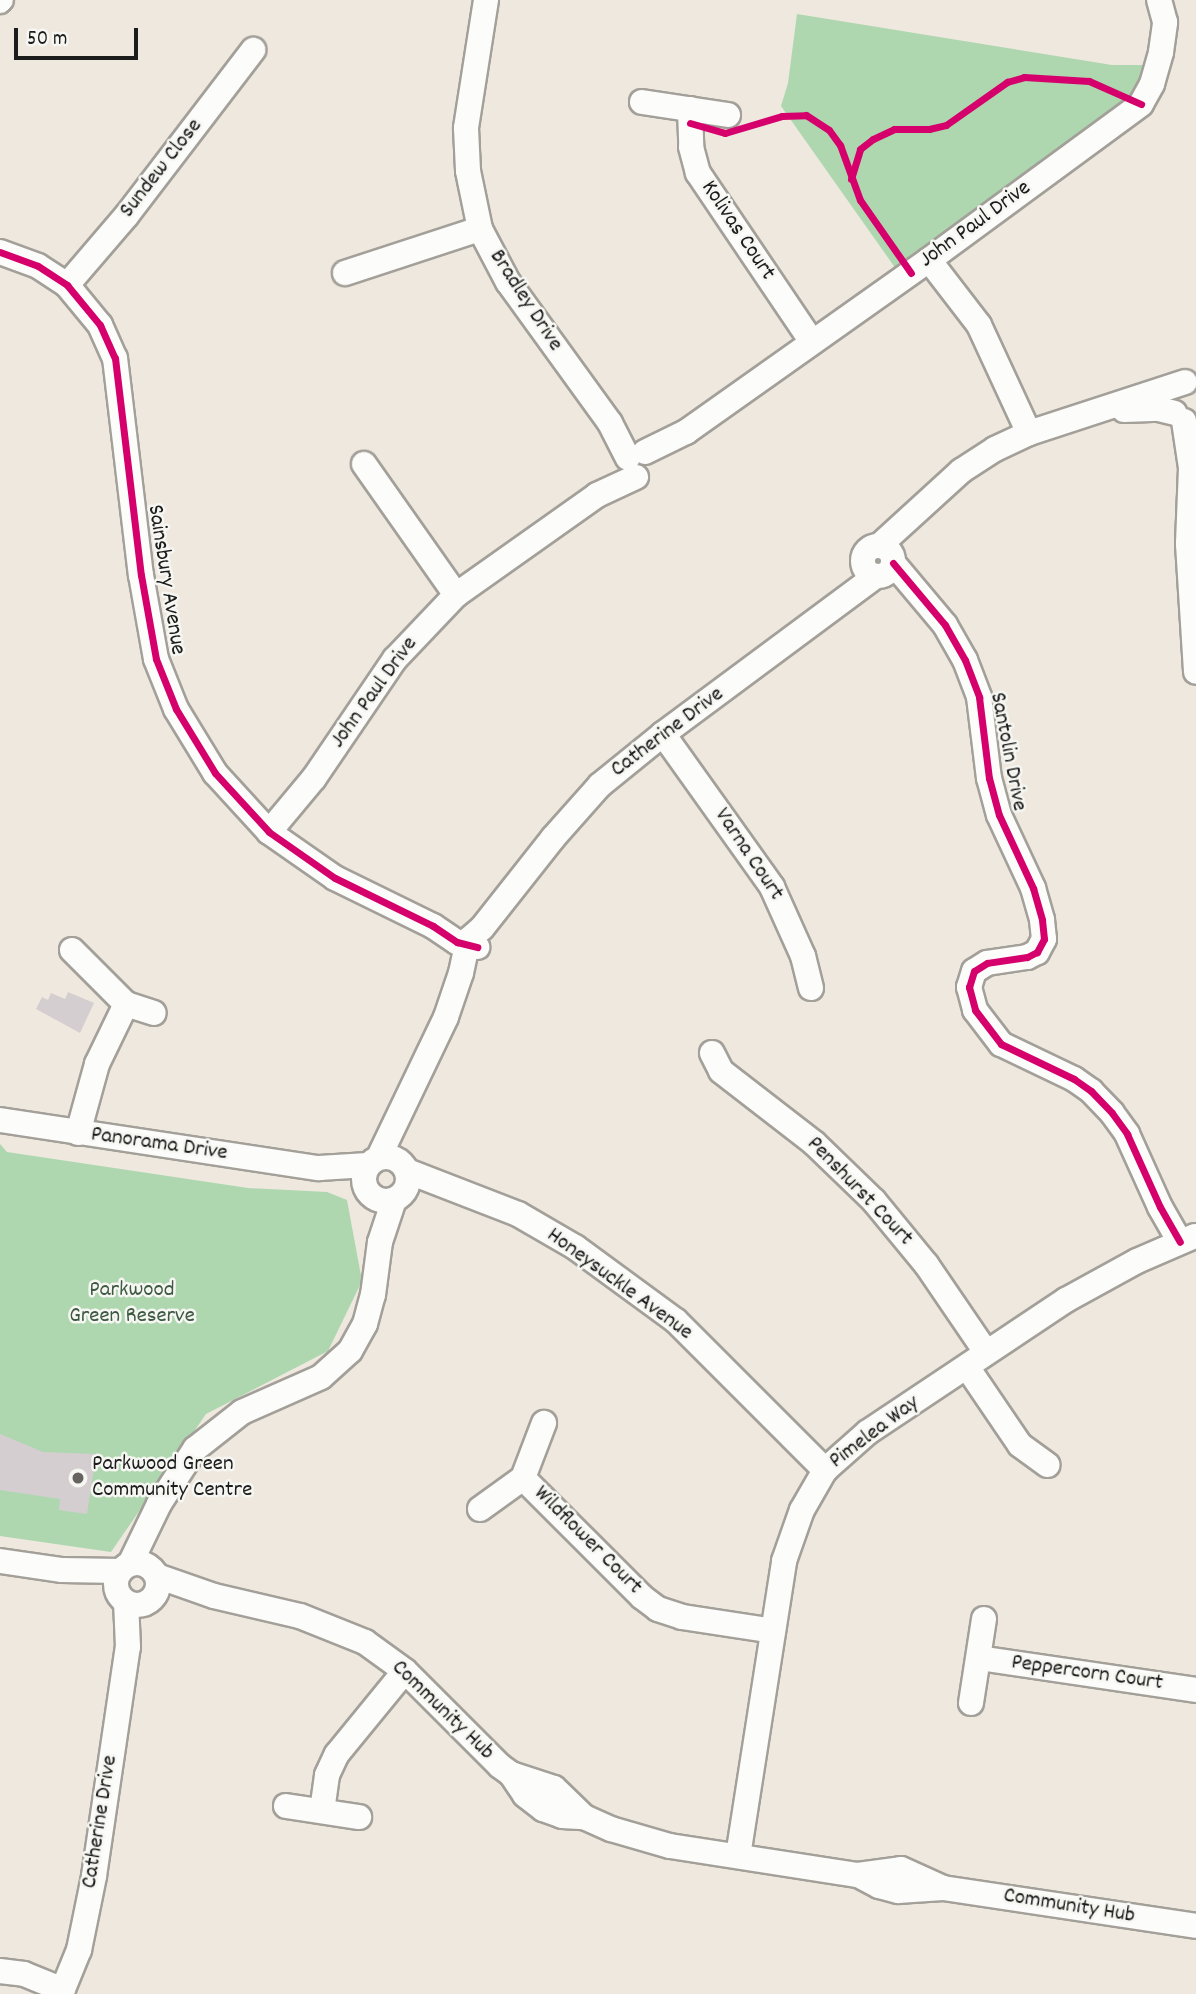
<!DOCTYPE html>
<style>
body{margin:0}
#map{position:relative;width:1196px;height:1994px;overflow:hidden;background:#eee8de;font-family:Dekko,sans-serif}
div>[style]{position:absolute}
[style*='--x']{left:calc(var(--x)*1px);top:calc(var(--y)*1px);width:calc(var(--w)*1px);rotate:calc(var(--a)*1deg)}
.green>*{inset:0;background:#aed7b0}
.building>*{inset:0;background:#d5ced1}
.roads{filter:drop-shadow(2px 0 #a39f99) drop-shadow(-2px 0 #a39f99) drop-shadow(0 2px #a39f99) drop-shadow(0 -2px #a39f99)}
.minor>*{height:24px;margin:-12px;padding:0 12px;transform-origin:12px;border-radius:12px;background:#fcfcfa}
.minor>.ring{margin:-12px;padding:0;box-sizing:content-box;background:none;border:24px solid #fcfcfa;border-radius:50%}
.cycleway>*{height:7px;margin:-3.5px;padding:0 3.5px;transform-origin:3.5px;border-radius:3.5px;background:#d6006c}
.dots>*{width:19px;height:19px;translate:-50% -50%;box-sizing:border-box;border:4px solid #f6f6f2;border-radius:50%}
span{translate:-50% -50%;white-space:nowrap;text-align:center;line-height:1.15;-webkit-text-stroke:5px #f6f6f2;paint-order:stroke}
.street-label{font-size:23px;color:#1c1c1c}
.park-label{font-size:23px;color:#3d5942}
.poi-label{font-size:23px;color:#1c1c1c}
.left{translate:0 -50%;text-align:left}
.scale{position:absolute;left:14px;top:28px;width:124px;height:32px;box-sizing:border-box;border:4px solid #1c1c1c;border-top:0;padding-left:9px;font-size:21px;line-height:24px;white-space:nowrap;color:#1c1c1c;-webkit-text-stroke:5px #f6f6f2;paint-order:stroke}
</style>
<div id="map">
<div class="green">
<div style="clip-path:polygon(797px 14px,1112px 65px,1146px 65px,1141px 82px,1129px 102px,896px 269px,781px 106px,788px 83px)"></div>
<div style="clip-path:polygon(0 1144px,7px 1152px,248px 1188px,327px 1192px,347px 1200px,362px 1281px,328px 1351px,206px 1414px,111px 1552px,0 1536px)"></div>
</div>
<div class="building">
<div style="clip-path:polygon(68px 992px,94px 1003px,80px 1033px,36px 1009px,42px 997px,48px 1000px,51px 993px,65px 999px)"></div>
<div style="clip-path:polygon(0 1434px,43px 1452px,96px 1454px,87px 1514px,59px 1510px,60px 1499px,0 1490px)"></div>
</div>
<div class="roads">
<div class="minor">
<div style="--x:486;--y:0;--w:130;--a:98.9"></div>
<div style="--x:466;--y:128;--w:43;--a:87.3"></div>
<div style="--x:468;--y:171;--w:59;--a:78.3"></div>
<div style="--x:480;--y:229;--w:60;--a:62.2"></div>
<div style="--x:508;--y:282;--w:174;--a:54.1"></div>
<div style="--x:610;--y:423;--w:39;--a:63"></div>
<div style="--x:0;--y:1;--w:1;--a:-45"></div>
<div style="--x:642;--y:102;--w:87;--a:8.6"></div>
<div style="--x:690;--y:109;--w:38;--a:88"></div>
<div style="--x:691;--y:147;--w:27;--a:75"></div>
<div style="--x:698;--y:173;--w:204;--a:56"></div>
<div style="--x:0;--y:252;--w:40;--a:20.2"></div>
<div style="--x:38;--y:266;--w:35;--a:33"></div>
<div style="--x:67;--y:285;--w:52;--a:50.5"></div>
<div style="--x:100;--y:325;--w:36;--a:66"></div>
<div style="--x:115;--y:358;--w:219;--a:83.2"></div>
<div style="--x:141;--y:575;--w:85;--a:79.9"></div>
<div style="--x:156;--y:659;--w:54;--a:68.2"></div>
<div style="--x:176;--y:709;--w:75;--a:58.6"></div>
<div style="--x:215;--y:773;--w:80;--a:47.5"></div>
<div style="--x:269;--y:832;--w:80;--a:34.9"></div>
<div style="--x:335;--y:878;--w:109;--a:26.1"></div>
<div style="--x:433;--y:926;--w:29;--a:34"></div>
<div style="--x:457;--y:942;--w:21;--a:14"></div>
<div style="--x:929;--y:260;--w:82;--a:52.4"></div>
<div style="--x:979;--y:325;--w:119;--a:65.2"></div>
<div style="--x:345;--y:273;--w:142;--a:-18.1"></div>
<div style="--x:67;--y:285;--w:92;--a:-49.4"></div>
<div style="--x:127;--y:215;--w:208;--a:-52.6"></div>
<div style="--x:1124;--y:410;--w:35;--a:-2"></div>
<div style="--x:1159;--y:409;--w:16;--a:14"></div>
<div style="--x:1184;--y:421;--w:48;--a:81.5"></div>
<div style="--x:1191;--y:468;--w:76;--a:92.3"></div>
<div style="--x:1188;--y:544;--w:128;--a:86.4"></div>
<div style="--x:645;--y:452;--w:46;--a:-26"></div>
<div style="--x:686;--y:432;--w:298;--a:-35.3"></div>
<div style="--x:929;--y:260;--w:263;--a:-36.3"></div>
<div style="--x:1141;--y:104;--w:23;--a:-61"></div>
<div style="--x:1152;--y:84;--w:33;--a:-74"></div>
<div style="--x:1161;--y:52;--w:30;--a:-82"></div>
<div style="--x:1165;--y:22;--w:23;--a:-105"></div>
<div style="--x:364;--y:464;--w:160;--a:54.9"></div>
<div style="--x:880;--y:545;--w:110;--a:-42.4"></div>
<div style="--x:961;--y:471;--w:40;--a:-32.9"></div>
<div style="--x:995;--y:449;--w:38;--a:-25"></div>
<div style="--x:1029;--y:433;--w:164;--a:-18.1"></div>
<div class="ring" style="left:863px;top:546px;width:6px;height:6px"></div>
<div style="--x:893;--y:563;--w:81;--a:50"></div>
<div style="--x:945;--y:625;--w:40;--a:60.3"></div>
<div style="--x:965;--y:660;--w:40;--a:69"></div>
<div style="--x:979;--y:697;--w:82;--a:83"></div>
<div style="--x:989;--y:778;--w:38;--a:75"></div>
<div style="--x:999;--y:815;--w:81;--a:65"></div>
<div style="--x:1033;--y:888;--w:33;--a:74"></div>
<div style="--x:1042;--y:920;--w:19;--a:84"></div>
<div style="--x:1044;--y:939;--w:15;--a:118"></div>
<div style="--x:1037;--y:952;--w:11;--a:153"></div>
<div style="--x:1027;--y:957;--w:40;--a:171.5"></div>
<div style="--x:987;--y:963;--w:15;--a:148"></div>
<div style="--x:974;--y:971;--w:17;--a:107"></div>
<div style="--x:969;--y:987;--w:24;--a:75"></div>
<div style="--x:975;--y:1010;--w:43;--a:52.6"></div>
<div style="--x:1001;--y:1044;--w:81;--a:25.6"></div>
<div style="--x:1074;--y:1079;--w:21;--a:35"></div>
<div style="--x:1091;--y:1091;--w:30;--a:46"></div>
<div style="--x:1112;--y:1113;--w:26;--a:54"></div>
<div style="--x:1127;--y:1134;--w:80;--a:65.7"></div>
<div style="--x:1160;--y:1207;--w:40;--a:60.3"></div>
<div style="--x:663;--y:734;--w:188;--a:54.5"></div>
<div style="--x:772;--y:887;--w:76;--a:65.8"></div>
<div style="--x:803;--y:956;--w:33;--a:76"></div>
<div style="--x:269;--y:832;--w:70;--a:-50.2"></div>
<div style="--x:314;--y:778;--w:144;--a:-55.8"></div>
<div style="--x:395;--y:659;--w:88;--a:-46.4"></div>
<div style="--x:456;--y:595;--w:173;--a:-35.3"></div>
<div style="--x:597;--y:495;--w:43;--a:-24.8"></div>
<div style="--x:72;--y:950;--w:76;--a:45"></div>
<div style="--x:126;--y:1004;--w:29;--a:18"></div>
<div style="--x:712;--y:1053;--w:20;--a:63"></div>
<div style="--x:721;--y:1071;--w:118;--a:37.7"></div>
<div style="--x:814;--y:1143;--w:83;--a:44"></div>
<div style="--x:874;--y:1201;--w:82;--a:50.5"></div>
<div style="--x:926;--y:1264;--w:107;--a:55.7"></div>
<div style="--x:0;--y:1120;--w:323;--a:8.6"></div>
<div style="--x:319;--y:1168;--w:49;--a:-3.5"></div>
<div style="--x:78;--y:1133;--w:72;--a:-74.6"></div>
<div style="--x:97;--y:1064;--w:67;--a:-64.2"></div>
<div class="ring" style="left:364px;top:1157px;width:20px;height:20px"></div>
<div style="--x:379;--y:1157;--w:155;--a:-64.4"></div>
<div style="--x:446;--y:1017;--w:46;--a:-71.2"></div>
<div style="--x:461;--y:973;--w:34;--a:-78"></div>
<div style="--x:468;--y:940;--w:18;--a:-41"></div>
<div style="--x:482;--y:928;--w:115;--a:-51.7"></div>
<div style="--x:553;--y:838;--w:71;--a:-48.4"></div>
<div style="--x:600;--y:785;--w:81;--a:-39"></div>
<div style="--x:663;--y:734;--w:265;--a:-36.6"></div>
<div style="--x:407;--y:1171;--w:119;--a:21.2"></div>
<div style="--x:518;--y:1214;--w:66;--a:30.1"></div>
<div style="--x:575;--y:1247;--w:125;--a:36.2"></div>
<div style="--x:676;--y:1321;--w:211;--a:45"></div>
<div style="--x:967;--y:1367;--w:94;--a:55.8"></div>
<div style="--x:1020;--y:1445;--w:34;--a:36"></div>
<div style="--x:523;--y:1478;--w:168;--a:45"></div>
<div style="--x:642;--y:1597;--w:20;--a:37"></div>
<div style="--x:658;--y:1609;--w:25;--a:18"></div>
<div style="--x:682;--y:1617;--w:92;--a:8.7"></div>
<div style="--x:480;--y:1509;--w:53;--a:-35.8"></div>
<div style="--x:523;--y:1478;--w:59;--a:-69.1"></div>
<div style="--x:0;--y:1561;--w:63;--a:8.3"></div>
<div style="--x:62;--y:1570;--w:58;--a:1"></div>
<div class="ring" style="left:116px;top:1563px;width:18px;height:18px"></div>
<div style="--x:130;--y:1564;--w:67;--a:-64.2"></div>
<div style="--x:159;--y:1504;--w:66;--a:-56.8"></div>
<div style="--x:195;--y:1449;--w:60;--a:-38.2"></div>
<div style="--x:242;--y:1412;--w:86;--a:-23.9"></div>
<div style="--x:321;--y:1377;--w:39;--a:-42"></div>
<div style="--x:350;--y:1351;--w:31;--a:-61"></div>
<div style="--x:365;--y:1324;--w:30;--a:-75"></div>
<div style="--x:373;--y:1295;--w:53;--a:-82.5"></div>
<div style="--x:380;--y:1242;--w:44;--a:-71.6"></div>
<div style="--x:157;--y:1576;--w:60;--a:19.3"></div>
<div style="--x:214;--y:1596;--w:88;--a:13.1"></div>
<div style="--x:300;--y:1616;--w:70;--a:21.8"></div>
<div style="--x:365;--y:1642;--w:49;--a:35.9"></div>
<div style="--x:405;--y:1671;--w:134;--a:45"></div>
<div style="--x:500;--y:1766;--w:14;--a:36"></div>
<div style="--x:511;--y:1774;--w:45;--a:18"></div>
<div style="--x:554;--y:1788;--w:42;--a:44"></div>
<div style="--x:979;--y:1658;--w:219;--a:8.4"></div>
<div style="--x:971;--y:1703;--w:85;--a:-81.2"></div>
<div style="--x:511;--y:1774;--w:25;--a:56"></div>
<div style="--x:525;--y:1795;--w:23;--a:38"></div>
<div style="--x:543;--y:1809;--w:20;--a:20"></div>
<div style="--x:562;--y:1816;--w:22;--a:3"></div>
<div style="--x:584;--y:1817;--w:30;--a:24"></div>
<div style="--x:611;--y:1829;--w:61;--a:16.1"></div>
<div style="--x:670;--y:1846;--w:190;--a:8.8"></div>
<div style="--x:858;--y:1875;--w:24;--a:28"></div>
<div style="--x:879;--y:1886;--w:20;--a:15"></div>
<div style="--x:898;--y:1891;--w:45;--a:-3.8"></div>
<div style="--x:943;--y:1888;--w:256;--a:8.5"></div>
<div style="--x:286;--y:1806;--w:74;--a:8.6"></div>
<div style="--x:322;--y:1811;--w:36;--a:-82"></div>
<div style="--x:327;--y:1775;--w:23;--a:-65"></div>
<div style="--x:337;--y:1754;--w:107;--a:-50.7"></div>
<div style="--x:738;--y:1856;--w:299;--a:-81.1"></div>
<div style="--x:784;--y:1561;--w:54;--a:-70.6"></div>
<div style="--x:802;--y:1510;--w:46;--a:-60.1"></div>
<div style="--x:825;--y:1470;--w:57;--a:-41.5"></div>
<div style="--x:868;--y:1432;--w:238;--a:-33.7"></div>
<div style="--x:1066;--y:1300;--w:81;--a:-28.8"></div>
<div style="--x:1137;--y:1261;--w:63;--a:-23.3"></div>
<div style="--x:858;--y:1875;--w:43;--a:-7.9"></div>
<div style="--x:901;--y:1869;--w:46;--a:24.3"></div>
<div style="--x:0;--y:1971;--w:24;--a:7"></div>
<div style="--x:24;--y:1974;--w:42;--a:22.3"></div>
<div style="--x:61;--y:1994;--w:48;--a:-67.8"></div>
<div style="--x:79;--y:1950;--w:76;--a:-78.5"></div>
<div style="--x:94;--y:1876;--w:232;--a:-81.6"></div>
<div style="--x:128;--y:1647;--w:45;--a:-92.5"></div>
</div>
</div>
<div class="cycleway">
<div style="--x:690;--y:123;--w:36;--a:16"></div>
<div style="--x:725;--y:133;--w:59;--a:-16.6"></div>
<div style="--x:782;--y:116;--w:24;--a:-2"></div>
<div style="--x:806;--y:115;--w:27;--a:33"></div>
<div style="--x:829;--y:130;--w:19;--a:54"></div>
<div style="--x:840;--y:145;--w:59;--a:70"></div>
<div style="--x:860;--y:200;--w:89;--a:55.1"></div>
<div style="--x:851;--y:179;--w:31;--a:-73"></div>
<div style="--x:860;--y:149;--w:16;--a:-38"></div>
<div style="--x:873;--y:139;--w:23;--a:-25"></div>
<div style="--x:894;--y:129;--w:35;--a:0"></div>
<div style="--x:929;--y:129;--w:17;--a:-13"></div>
<div style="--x:946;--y:125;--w:75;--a:-35.2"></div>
<div style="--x:1007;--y:82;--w:18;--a:-16"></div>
<div style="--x:1024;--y:77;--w:65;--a:3.5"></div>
<div style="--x:1089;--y:81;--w:57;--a:23.9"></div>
<div style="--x:0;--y:252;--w:40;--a:20.2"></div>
<div style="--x:38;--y:266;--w:35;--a:33"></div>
<div style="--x:67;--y:285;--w:52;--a:50.5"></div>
<div style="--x:100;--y:325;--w:36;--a:66"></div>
<div style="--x:115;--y:358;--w:219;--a:83.2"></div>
<div style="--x:141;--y:575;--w:85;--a:79.9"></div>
<div style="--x:156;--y:659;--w:54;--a:68.2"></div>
<div style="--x:176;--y:709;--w:75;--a:58.6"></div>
<div style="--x:215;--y:773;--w:80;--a:47.5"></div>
<div style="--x:269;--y:832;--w:80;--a:34.9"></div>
<div style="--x:335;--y:878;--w:109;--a:26.1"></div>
<div style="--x:433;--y:926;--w:29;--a:34"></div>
<div style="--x:457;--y:942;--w:21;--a:14"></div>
<div style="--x:893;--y:563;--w:81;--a:50"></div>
<div style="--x:945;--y:625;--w:40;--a:60.3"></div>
<div style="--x:965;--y:660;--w:40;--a:69"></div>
<div style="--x:979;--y:697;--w:82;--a:83"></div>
<div style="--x:989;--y:778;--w:38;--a:75"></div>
<div style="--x:999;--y:815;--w:81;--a:65"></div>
<div style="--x:1033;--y:888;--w:33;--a:74"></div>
<div style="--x:1042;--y:920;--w:19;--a:84"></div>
<div style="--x:1044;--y:939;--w:15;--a:118"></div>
<div style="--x:1037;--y:952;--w:11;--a:153"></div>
<div style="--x:1027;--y:957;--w:40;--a:171.5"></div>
<div style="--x:987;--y:963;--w:15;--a:148"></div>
<div style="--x:974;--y:971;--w:17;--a:107"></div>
<div style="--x:969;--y:987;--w:24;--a:75"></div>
<div style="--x:975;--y:1010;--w:43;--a:52.6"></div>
<div style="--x:1001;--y:1044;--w:81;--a:25.6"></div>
<div style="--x:1074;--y:1079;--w:21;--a:35"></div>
<div style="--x:1091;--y:1091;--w:30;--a:46"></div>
<div style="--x:1112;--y:1113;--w:26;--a:54"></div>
<div style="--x:1127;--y:1134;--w:80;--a:65.7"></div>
<div style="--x:1160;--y:1207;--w:40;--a:60.3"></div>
</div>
<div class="dots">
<div style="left:78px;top:1478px;background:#666360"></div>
</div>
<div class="street-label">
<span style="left:162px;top:169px;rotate:-52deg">Sundew Close</span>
<span style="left:976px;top:225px;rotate:-36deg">John Paul Drive</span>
<span style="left:737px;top:231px;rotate:56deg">Kolivas Court</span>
<span style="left:525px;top:301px;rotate:57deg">Bradley Drive</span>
<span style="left:165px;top:580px;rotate:81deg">Sainsbury Avenue</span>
<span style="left:375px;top:693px;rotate:-54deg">John Paul Drive</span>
<span style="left:668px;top:733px;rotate:-37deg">Catherine Drive</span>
<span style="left:1007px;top:752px;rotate:79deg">Santolin Drive</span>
<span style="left:748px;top:855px;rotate:56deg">Varna Court</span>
<span style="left:159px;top:1145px;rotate:8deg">Panorama Drive</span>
<span style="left:859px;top:1192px;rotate:46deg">Penshurst Court</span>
<span style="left:619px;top:1285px;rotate:36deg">Honeysuckle Avenue</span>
<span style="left:875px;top:1433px;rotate:-37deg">Pimelea Way</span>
<span style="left:587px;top:1541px;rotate:45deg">Wildflower Court</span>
<span style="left:1087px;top:1674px;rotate:8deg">Peppercorn Court</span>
<span style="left:442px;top:1711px;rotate:44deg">Community Hub</span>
<span style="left:101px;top:1822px;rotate:-81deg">Catherine Drive</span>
<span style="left:1069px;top:1907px;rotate:9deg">Community Hub</span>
</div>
<div class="park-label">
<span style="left:132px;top:1304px">Parkwood<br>Green Reserve</span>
</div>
<div class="poi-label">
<span class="left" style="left:92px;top:1478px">Parkwood Green<br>Community Centre</span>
</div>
<div class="scale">50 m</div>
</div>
